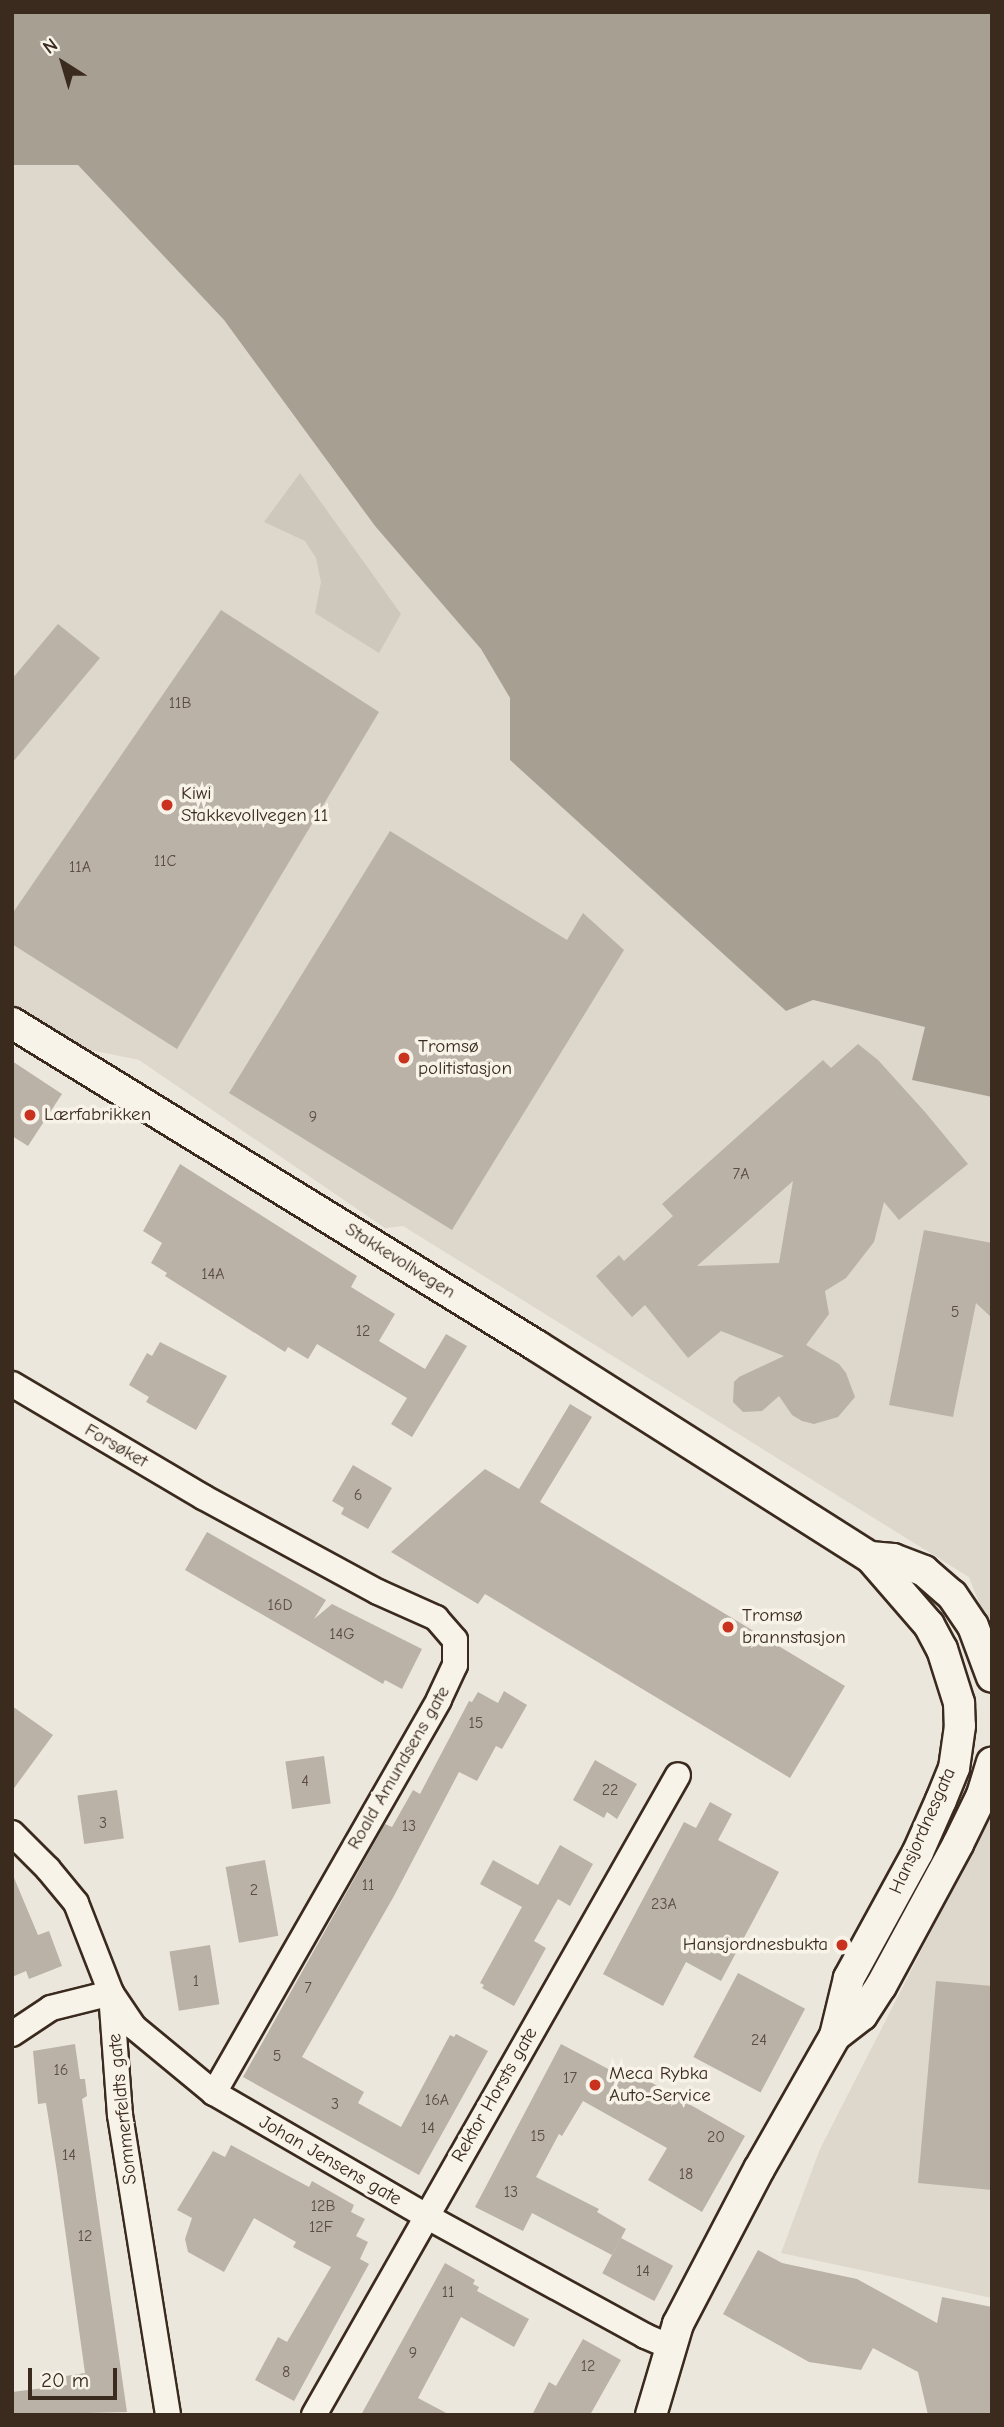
<!DOCTYPE html>
<meta charset="utf-8">
<style>
body{margin:0}
#map{position:relative;width:1004px;height:2427px;overflow:hidden;background:#ece7dc;font-family:"Comic Neue",sans-serif}
div>[style]{position:absolute}
[style*='--x']{left:calc(var(--x)*1px);top:calc(var(--y)*1px);width:calc(var(--w)*1px);rotate:calc(var(--a)*1deg)}
.built>*{inset:0;background:#ddd7cc}
.green>*{inset:0;background:#cec8bc}
.water>*{inset:0;background:#a89f93}
.building>*{inset:0;background:#bab2a7;transform-origin:0 0}
.roads{filter:drop-shadow(2px 0 #3b2a1e) drop-shadow(-2px 0 #3b2a1e) drop-shadow(0 2px #3b2a1e) drop-shadow(0 -2px #3b2a1e)}
.minor>*{height:24px;margin:-12px;padding:0 12px;transform-origin:12px;border-radius:12px;background:#f7f3e8}
.tertiary>*{height:30px;margin:-15px;padding:0 15px;transform-origin:15px;border-radius:15px;background:#f7f3e8}
.dots>*{width:19px;height:19px;translate:-50% -50%;box-sizing:border-box;border:4px solid #f7f3e8;border-radius:50%}
span{translate:-50% -50%;white-space:nowrap;text-align:center;line-height:1.15;-webkit-text-stroke:7px #f7f3e8;paint-order:stroke}
.number-label{font-size:16px;color:#5b4c40}
.number-label span{-webkit-text-stroke-width:0}
.poi-label{font-size:19px;color:#3b2a1e}
.left{translate:0 -50%;text-align:left}
.right{translate:-100% -50%;text-align:right}
.street-label{font-size:19px;color:#3b2a1e}
.frame{position:absolute;inset:0;border:14px solid #3b2a1e;pointer-events:none}
.north{position:absolute;left:28px;top:28px;width:70px;height:70px;-webkit-text-stroke:5px #f7f3e8;paint-order:stroke;rotate:323deg;font-size:19px;font-weight:700;line-height:28px;text-align:center;color:#3b2a1e}
.north::after{content:'';display:block;margin:auto;width:24px;height:32px;background:#3b2a1e;clip-path:polygon(50% 0,100% 100%,50% 72%,0 100%)}
.scale{position:absolute;left:28px;top:2368px;width:89px;height:32px;box-sizing:border-box;border:4px solid #3b2a1e;border-top:0;padding-left:9px;font-size:21px;line-height:24px;white-space:nowrap;color:#3b2a1e;-webkit-text-stroke:5px #f7f3e8;paint-order:stroke}
</style>
<div id="map">
<div class="built">
<div style="clip-path:polygon(12px 165px,78px 165px,224px 320px,375px 526px,481px 649px,510px 698px,510px 760px,786px 1011px,812px 1000px,926px 1027px,913px 1080px,992px 1097px,992px 1636px,969px 1577px,403px 1226px,385px 1228px,139px 1060px,42px 1040px,12px 1016px)"></div>
<div style="clip-path:polygon(992px 1803px,992px 2298px,781px 2253px,820px 2149px,938px 1918px)"></div>
</div>
<div class="green">
<div style="clip-path:polygon(300px 473px,401px 614px,379px 653px,315px 613px,321px 582px,316px 558px,305px 541px,264px 522px)"></div>
</div>
<div class="water">
<div style="clip-path:polygon(12px 12px,992px 12px,992px 1097px,912px 1080px,925px 1027px,813px 1000px,786px 1011px,510px 760px,510px 698px,481px 649px,375px 526px,224px 320px,78px 165px,12px 165px)"></div>
</div>
<div class="building">
<div style="clip-path:polygon(221px 610px,379px 712px,177px 1049px,12px 944px,12px 914px)"></div>
<div style="clip-path:polygon(58px 624px,100px 658px,12px 763px,12px 679px)"></div>
<div style="clip-path:polygon(390px 831px,567px 940px,583px 913px,624px 950px,452px 1230px,229px 1093px)"></div>
<div style="clip-path:polygon(evenodd,858px 1044px,878px 1060px,925px 1112px,968px 1164px,899px 1220px,884px 1202px,874px 1242px,846px 1278px,825px 1291px,829px 1314px,806px 1345px,839px 1364px,846px 1373px,855px 1397px,838px 1417px,814px 1424px,802px 1421px,792px 1415px,779px 1396px,762px 1411px,743px 1412px,733px 1402px,734px 1382px,739px 1377px,784px 1356px,721px 1331px,688px 1358px,645px 1305px,632px 1317px,596px 1276px,619px 1255px,624px 1261px,673px 1216px,662px 1204px,823px 1060px,831px 1068px,858px 1044px,793px 1181px,779px 1263px,697px 1266px,793px 1181px)"></div>
<div style="clip-path:polygon(12px 1061px,62px 1094px,28px 1146px,12px 1136px)"></div>
<div style="clip-path:polygon(180px 1164px,357px 1276px,351px 1287px,395px 1314px,379px 1341px,425px 1369px,446px 1334px,467px 1346px,412px 1437px,391px 1424px,407px 1398px,317px 1344px,308px 1359px,288px 1347px,285px 1352px,165px 1276px,167px 1273px,151px 1263px,162px 1243px,143px 1231px)"></div>
<div style="clip-path:polygon(924px 1230px,992px 1243px,992px 1318px,976px 1303px,953px 1417px,889px 1405px)"></div>
<div style="clip-path:polygon(160px 1342px,227px 1376px,196px 1430px,146px 1402px,149px 1397px,129px 1385px,147px 1353px,152px 1356px)"></div>
<div style="clip-path:polygon(570px 1404px,592px 1417px,540px 1502px,845px 1686px,790px 1778px,485px 1594px,478px 1604px,391px 1552px,485px 1469px,519px 1489px)"></div>
<div style="clip-path:polygon(353px 1465px,392px 1488px,368px 1529px,341px 1514px,344px 1508px,332px 1501px)"></div>
<div style="clip-path:polygon(207px 1532px,326px 1600px,314px 1619px,332px 1604px,422px 1649px,402px 1689px,385px 1680px,383px 1684px,185px 1570px)"></div>
<div style="clip-path:polygon(504px 1691px,527px 1705px,502px 1749px,496px 1746px,477px 1781px,459px 1772px,394px 1896px,302px 2057px,364px 2092px,358px 2103px,401px 2127px,450px 2035px,454px 2037px,456px 2034px,488px 2051px,419px 2175px,243px 2077px,385px 1824px,392px 1827px,413px 1790px,420px 1794px,469px 1701px,472px 1702px,478px 1692px,498px 1703px)"></div>
<div style="clip-path:polygon(12px 1706px,53px 1735px,12px 1791px)"></div>
<div style="left:324px;top:1756px;width:48px;height:39px;rotate:82deg"></div>
<div style="clip-path:polygon(595px 1760px,637px 1784px,617px 1819px,607px 1812px,604px 1818px,573px 1800px)"></div>
<div style="left:117px;top:1790px;width:49px;height:40px;rotate:82deg"></div>
<div style="clip-path:polygon(710px 1802px,732px 1814px,718px 1840px,779px 1872px,721px 1981px,686px 1962px,663px 2006px,603px 1974px,684px 1822px,696px 1828px)"></div>
<div style="clip-path:polygon(560px 1845px,593px 1864px,570px 1906px,558px 1899px,534px 1941px,546px 1948px,514px 2006px,482px 1988px,484px 1985px,480px 1983px,522px 1907px,480px 1884px,493px 1860px,538px 1885px)"></div>
<div style="left:265px;top:1860px;width:77px;height:40px;rotate:80deg"></div>
<div style="clip-path:polygon(12px 1873px,38px 1935px,49px 1931px,62px 1966px,29px 1979px,26px 1971px,12px 1977px)"></div>
<div style="left:210px;top:1945px;width:60px;height:41px;rotate:81deg"></div>
<div style="left:738px;top:1973px;width:76px;height:95px;rotate:28deg"></div>
<div style="clip-path:polygon(936px 1981px,992px 1986px,992px 2190px,918px 2183px)"></div>
<div style="clip-path:polygon(75px 2044px,80px 2079px,85px 2079px,87px 2096px,82px 2099px,127px 2412px,12px 2415px,12px 2392px,67px 2385px,66px 2376px,85px 2373px,57px 2172px,46px 2103px,38px 2104px,33px 2051px)"></div>
<div style="clip-path:polygon(561px 2044px,614px 2072px,619px 2064px,745px 2136px,702px 2212px,648px 2180px,667px 2148px,583px 2101px,562px 2136px,559px 2134px,536px 2177px,599px 2209px,597px 2212px,626px 2229px,612px 2255px,532px 2213px,523px 2231px,475px 2207px)"></div>
<div style="clip-path:polygon(231px 2145px,309px 2187px,312px 2181px,354px 2205px,351px 2212px,365px 2219px,356px 2236px,368px 2242px,360px 2259px,369px 2264px,294px 2401px,255px 2380px,278px 2337px,287px 2342px,331px 2267px,293px 2247px,296px 2242px,254px 2218px,224px 2272px,188px 2252px,185px 2239px,192px 2218px,177px 2210px,213px 2151px,225px 2157px)"></div>
<div style="left:621px;top:2238px;width:59px;height:40px;rotate:28deg"></div>
<div style="clip-path:polygon(758px 2250px,782px 2263px,857px 2279px,937px 2323px,942px 2297px,992px 2307px,992px 2415px,928px 2415px,918px 2372px,873px 2348px,861px 2370px,809px 2362px,723px 2314px)"></div>
<div style="clip-path:polygon(445px 2263px,475px 2280px,473px 2284px,479px 2287px,477px 2291px,529px 2319px,514px 2347px,461px 2317px,418px 2398px,450px 2415px,361px 2415px)"></div>
<div style="clip-path:polygon(583px 2339px,621px 2360px,590px 2415px,532px 2415px,549px 2382px,556px 2386px)"></div>
</div>
<div class="roads">
<div class="minor">
<div style="--x:12;--y:1384;--w:222;--a:30.6"></div>
<div style="--x:203;--y:1497;--w:199;--a:28.5"></div>
<div style="--x:378;--y:1592;--w:64;--a:24.1"></div>
<div style="--x:436;--y:1618;--w:29;--a:49"></div>
<div style="--x:455;--y:1640;--w:25;--a:90"></div>
<div style="--x:455;--y:1665;--w:38;--a:115"></div>
<div style="--x:439;--y:1700;--w:453;--a:119.8"></div>
<div style="--x:12;--y:1833;--w:51;--a:45"></div>
<div style="--x:48;--y:1869;--w:44;--a:50.5"></div>
<div style="--x:76;--y:1903;--w:97;--a:68.7"></div>
<div style="--x:111;--y:1993;--w:122;--a:85.8"></div>
<div style="--x:120;--y:2115;--w:304;--a:80.9"></div>
<div style="--x:12;--y:2034;--w:47;--a:-33.7"></div>
<div style="--x:51;--y:2008;--w:62;--a:-14"></div>
<div style="--x:111;--y:1993;--w:41;--a:55.9"></div>
<div style="--x:134;--y:2027;--w:104;--a:39.5"></div>
<div style="--x:214;--y:2093;--w:245;--a:30.1"></div>
<div style="--x:426;--y:2216;--w:250;--a:28.7"></div>
<div style="--x:645;--y:2336;--w:28;--a:23"></div>
<div style="--x:314;--y:2415;--w:736;--a:-60.37"></div>
</div>
<div class="tertiary">
<div style="--x:12;--y:1023;--w:616;--a:31.6"></div>
<div style="--x:537;--y:1346;--w:394;--a:32.4"></div>
<div style="--x:870;--y:1557;--w:90;--a:49.1"></div>
<div style="--x:929;--y:1625;--w:27;--a:62"></div>
<div style="--x:942;--y:1649;--w:57;--a:72.5"></div>
<div style="--x:959;--y:1703;--w:23;--a:88"></div>
<div style="--x:960;--y:1726;--w:42;--a:98.1"></div>
<div style="--x:954;--y:1768;--w:35;--a:112"></div>
<div style="--x:941;--y:1800;--w:57;--a:113.9"></div>
<div style="--x:918;--y:1852;--w:144;--a:118.7"></div>
<div style="--x:849;--y:1978;--w:60;--a:103.6"></div>
<div style="--x:835;--y:2036;--w:153;--a:119.7"></div>
<div style="--x:759;--y:2169;--w:175;--a:117.6"></div>
<div style="--x:678;--y:2324;--w:95;--a:106.5"></div>
<div style="--x:870;--y:1557;--w:23;--a:5"></div>
<div style="--x:893;--y:1559;--w:33;--a:21"></div>
<div style="--x:924;--y:1571;--w:37;--a:41"></div>
<div style="--x:952;--y:1595;--w:37;--a:56"></div>
<div style="--x:973;--y:1626;--w:54;--a:69.6"></div>
<div style="--x:835;--y:2036;--w:34;--a:-38"></div>
<div style="--x:862;--y:2015;--w:35;--a:-57"></div>
<div style="--x:881;--y:1986;--w:162;--a:-61.5"></div>
<div style="--x:958;--y:1844;--w:55;--a:-63.9"></div>
<div style="--x:982;--y:1795;--w:34;--a:-73"></div>
</div>
</div>
<div class="dots">
<div style="left:167px;top:805px;background:#c8321e"></div>
<div style="left:404px;top:1058px;background:#c8321e"></div>
<div style="left:30px;top:1115px;background:#c8321e"></div>
<div style="left:728px;top:1627px;background:#c8321e"></div>
<div style="left:842px;top:1945px;background:#c8321e"></div>
<div style="left:595px;top:2085px;background:#c8321e"></div>
</div>
<div class="number-label">
<span style="left:180px;top:703px">11B</span>
<span style="left:165px;top:861px">11C</span>
<span style="left:80px;top:867px">11A</span>
<span style="left:313px;top:1117px">9</span>
<span style="left:741px;top:1174px">7A</span>
<span style="left:213px;top:1274px">14A</span>
<span style="left:955px;top:1312px">5</span>
<span style="left:363px;top:1331px">12</span>
<span style="left:358px;top:1495px">6</span>
<span style="left:280px;top:1605px">16D</span>
<span style="left:342px;top:1634px">14G</span>
<span style="left:476px;top:1723px">15</span>
<span style="left:305px;top:1781px">4</span>
<span style="left:610px;top:1790px">22</span>
<span style="left:103px;top:1823px">3</span>
<span style="left:409px;top:1826px">13</span>
<span style="left:368px;top:1885px">11</span>
<span style="left:254px;top:1890px">2</span>
<span style="left:664px;top:1904px">23A</span>
<span style="left:196px;top:1981px">1</span>
<span style="left:308px;top:1988px">7</span>
<span style="left:759px;top:2040px">24</span>
<span style="left:277px;top:2056px">5</span>
<span style="left:61px;top:2070px">16</span>
<span style="left:570px;top:2078px">17</span>
<span style="left:437px;top:2100px">16A</span>
<span style="left:335px;top:2104px">3</span>
<span style="left:428px;top:2128px">14</span>
<span style="left:538px;top:2136px">15</span>
<span style="left:716px;top:2137px">20</span>
<span style="left:69px;top:2155px">14</span>
<span style="left:686px;top:2174px">18</span>
<span style="left:511px;top:2192px">13</span>
<span style="left:323px;top:2206px">12B</span>
<span style="left:321px;top:2227px">12F</span>
<span style="left:85px;top:2236px">12</span>
<span style="left:643px;top:2271px">14</span>
<span style="left:448px;top:2292px">11</span>
<span style="left:413px;top:2353px">9</span>
<span style="left:588px;top:2366px">12</span>
<span style="left:286px;top:2372px">8</span>
</div>
<div class="poi-label">
<span class="left" style="left:181px;top:805px">Kiwi<br>Stakkevollvegen 11</span>
<span class="left" style="left:418px;top:1058px">Tromsø<br>politistasjon</span>
<span class="left" style="left:44px;top:1115px">Lærfabrikken</span>
<span class="left" style="left:742px;top:1627px">Tromsø<br>brannstasjon</span>
<span class="right" style="left:828px;top:1945px">Hansjordnesbukta</span>
<span class="left" style="left:609px;top:2085px">Meca Rybka<br>Auto-Service</span>
</div>
<div class="street-label">
<span style="left:400px;top:1261px;rotate:32deg">Stakkevollvegen</span>
<span style="left:116px;top:1446px;rotate:30deg">Forsøket</span>
<span style="left:399px;top:1768px;rotate:-60deg">Roald Amundsens gate</span>
<span style="left:923px;top:1831px;rotate:-66deg">Hansjordnesgata</span>
<span style="left:495px;top:2095px;rotate:-60deg">Rektor Horsts gate</span>
<span style="left:123px;top:2109px;rotate:-96deg">Sommerfeldts gate</span>
<span style="left:330px;top:2161px;rotate:30deg">Johan Jensens gate</span>
</div>
<div class="frame"></div>
<div class="north">N</div>
<div class="scale">20 m</div>
</div>
